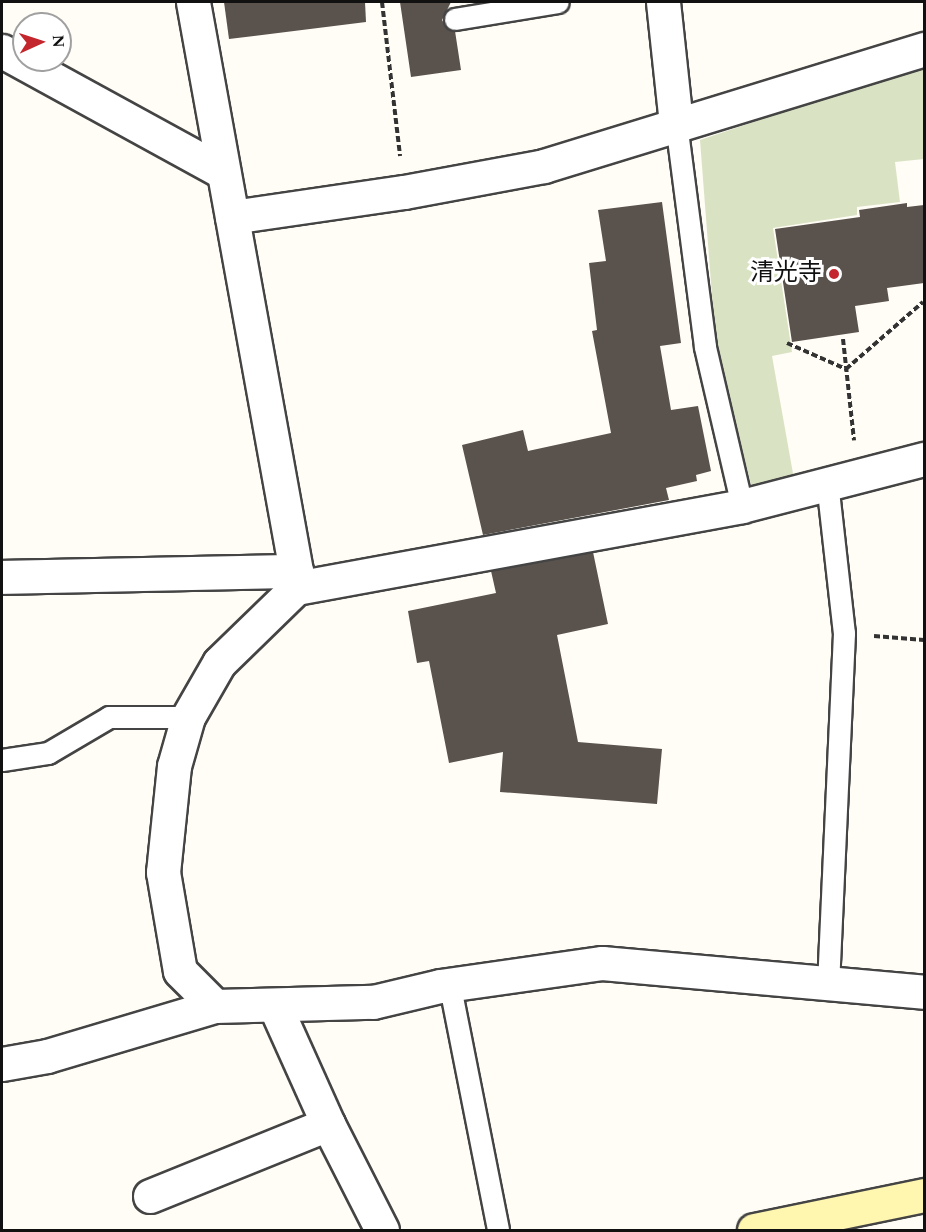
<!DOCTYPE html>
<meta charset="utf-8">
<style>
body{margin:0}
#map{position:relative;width:926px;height:1232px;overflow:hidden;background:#fffdf5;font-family:Spectral,"Noto Sans JP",serif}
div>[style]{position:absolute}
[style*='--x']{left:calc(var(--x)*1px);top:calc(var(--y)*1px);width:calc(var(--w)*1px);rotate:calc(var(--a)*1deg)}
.cemetery>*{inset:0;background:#d9e3c4}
.building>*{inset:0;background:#5a524d}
.path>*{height:4px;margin-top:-2px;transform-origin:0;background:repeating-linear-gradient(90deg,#333 0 6px,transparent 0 9px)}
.roads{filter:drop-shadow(2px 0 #444) drop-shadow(-2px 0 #444) drop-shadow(0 2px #444) drop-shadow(0 -2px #444)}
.service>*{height:21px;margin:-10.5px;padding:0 10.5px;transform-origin:10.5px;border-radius:10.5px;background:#fff}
.minor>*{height:33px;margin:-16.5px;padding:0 16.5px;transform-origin:16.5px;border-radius:16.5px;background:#fff}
.secondary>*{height:33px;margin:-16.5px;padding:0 16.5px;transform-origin:16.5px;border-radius:16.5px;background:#fff6b0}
.dots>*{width:16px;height:16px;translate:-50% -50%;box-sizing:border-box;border:3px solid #fff;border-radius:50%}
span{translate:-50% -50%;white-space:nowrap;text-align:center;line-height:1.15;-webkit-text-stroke:6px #fff;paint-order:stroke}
.poi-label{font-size:24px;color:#111}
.right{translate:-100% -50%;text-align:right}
.frame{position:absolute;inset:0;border:3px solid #111;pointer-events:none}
.north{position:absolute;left:12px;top:12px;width:60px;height:60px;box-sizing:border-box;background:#fff;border:2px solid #a0a0a0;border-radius:50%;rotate:87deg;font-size:16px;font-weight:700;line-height:24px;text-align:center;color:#111}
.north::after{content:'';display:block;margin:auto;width:21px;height:27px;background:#c4262e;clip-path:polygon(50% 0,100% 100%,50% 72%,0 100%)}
</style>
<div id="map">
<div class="cemetery">
<div style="clip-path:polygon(924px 65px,924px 159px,895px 162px,900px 202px,857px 207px,857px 215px,773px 228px,792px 352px,772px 356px,794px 479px,752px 488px,706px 312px,713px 309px,700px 140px)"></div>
</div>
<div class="building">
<div style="clip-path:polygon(224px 2px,365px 2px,366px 22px,229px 39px)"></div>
<div style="clip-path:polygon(400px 2px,451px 2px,442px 20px,446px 27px,455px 31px,461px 70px,411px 77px)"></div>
<div style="clip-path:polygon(662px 202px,681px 343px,660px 346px,671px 410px,698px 406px,711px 471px,696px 475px,697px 481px,666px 488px,669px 500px,483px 535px,462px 445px,523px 430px,528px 451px,611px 433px,592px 331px,597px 330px,589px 263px,606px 261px,598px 210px)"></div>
<div style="clip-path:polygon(907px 203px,907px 207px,924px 205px,924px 283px,887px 288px,889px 301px,855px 306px,859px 332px,792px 342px,775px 229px,860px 217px,859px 210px)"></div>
<div style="clip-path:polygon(593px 552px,608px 624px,557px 635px,578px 742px,662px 749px,657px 804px,500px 792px,503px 752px,449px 763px,429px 661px,417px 663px,408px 611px,496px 593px,491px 571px)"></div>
</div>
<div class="path">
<div style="--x:382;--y:2;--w:155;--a:83.3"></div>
<div style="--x:843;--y:339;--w:102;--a:83.8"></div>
<div style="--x:787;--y:343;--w:64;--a:23.8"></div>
<div style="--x:846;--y:369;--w:102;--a:-41"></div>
<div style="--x:874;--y:636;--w:50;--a:4.6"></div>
</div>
<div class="roads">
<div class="service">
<div style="--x:455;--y:19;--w:104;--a:-9.4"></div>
<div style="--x:676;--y:123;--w:226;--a:82.6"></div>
<div style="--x:705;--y:347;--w:163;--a:76.9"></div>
<div style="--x:827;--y:482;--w:152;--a:83.6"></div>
<div style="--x:844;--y:633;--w:350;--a:92.6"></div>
<div style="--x:2;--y:760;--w:47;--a:-8.7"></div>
<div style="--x:48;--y:753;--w:71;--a:-30.5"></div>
<div style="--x:109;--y:717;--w:79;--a:0"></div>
<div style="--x:440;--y:986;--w:16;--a:43"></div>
<div style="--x:452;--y:997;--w:237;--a:78.8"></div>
</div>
<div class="minor">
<div style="--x:193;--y:2;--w:578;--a:79.74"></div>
<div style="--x:296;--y:571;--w:17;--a:90"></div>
<div style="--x:296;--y:588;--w:107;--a:135.8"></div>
<div style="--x:219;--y:663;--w:62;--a:119.9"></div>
<div style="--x:188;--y:717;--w:51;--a:105.9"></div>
<div style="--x:174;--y:766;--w:107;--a:95.9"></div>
<div style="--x:163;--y:872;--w:100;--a:80.3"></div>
<div style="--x:180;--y:971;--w:49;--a:45"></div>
<div style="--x:663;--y:2;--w:122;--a:83.9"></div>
<div style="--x:2;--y:51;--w:252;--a:28.7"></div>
<div style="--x:232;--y:217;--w:174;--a:-8.3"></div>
<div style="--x:404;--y:192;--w:142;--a:-10.5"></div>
<div style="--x:544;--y:166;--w:398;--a:-17.1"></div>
<div style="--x:2;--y:577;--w:294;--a:-1.2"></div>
<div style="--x:296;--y:588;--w:453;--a:-10.4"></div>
<div style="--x:742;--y:506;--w:188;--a:-14.5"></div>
<div style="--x:275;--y:1006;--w:129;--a:65.8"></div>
<div style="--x:328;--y:1124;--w:119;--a:63"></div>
<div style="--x:2;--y:1064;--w:46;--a:-10.1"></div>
<div style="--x:47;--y:1056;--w:175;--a:-16.6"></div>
<div style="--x:215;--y:1006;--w:158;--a:-1.5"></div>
<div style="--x:373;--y:1002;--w:69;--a:-13.4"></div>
<div style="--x:440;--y:986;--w:164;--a:-8.1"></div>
<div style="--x:602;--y:963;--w:323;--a:5.1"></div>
<div style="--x:150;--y:1196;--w:192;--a:-22"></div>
</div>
<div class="secondary">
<div style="--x:754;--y:1230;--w:174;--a:-11.6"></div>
</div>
</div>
<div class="dots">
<div style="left:834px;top:274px;background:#c4262e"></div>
</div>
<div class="poi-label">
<span class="right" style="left:822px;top:274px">清光寺</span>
</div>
<div class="frame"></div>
<div class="north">N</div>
</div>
